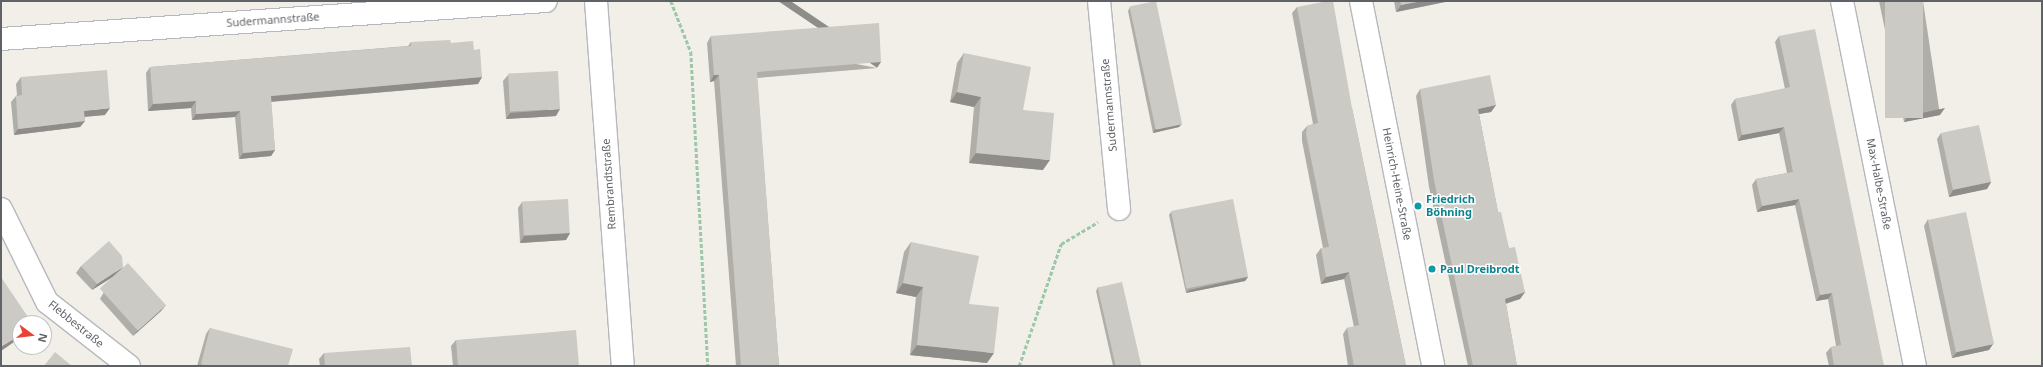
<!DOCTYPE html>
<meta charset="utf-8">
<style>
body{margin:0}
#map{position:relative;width:2043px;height:367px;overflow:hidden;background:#f1efe8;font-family:"Noto Sans",sans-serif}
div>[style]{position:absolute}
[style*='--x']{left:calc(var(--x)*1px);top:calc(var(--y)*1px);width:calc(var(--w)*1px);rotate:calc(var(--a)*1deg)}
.path>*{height:2.5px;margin-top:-1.25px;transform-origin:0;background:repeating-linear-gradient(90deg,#9cc7a9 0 4px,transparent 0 6px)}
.roads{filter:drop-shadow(1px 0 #b5b8bc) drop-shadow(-1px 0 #b5b8bc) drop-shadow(0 1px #b5b8bc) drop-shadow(0 -1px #b5b8bc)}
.minor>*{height:22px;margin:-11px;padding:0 11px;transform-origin:11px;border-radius:11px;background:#fff}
.wall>*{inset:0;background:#afaea9}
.shaded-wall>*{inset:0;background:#8f8d8a;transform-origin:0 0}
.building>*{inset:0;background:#cccac5;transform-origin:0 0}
.dots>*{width:11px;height:11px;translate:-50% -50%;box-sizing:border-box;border:2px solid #fff;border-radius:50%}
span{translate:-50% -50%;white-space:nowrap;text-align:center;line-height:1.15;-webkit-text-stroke:3px #fff;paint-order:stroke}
.street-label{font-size:11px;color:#5f6368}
.culture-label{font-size:11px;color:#0d838f;font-weight:700}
.left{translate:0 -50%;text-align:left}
.frame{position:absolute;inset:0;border:2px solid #5f6368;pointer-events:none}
.north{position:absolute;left:12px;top:315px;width:40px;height:40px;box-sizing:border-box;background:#fff;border:1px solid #bfc1c3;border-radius:50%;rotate:105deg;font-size:11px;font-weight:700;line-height:16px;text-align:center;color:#5f6368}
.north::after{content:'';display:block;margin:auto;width:14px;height:18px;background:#ea4335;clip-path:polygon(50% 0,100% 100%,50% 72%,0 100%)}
</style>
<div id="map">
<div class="path">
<div style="--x:671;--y:1;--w:55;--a:68.6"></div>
<div style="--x:691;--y:52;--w:314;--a:86.9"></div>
<div style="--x:1019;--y:366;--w:129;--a:-71"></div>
<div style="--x:1061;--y:244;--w:43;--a:-30.7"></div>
</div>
<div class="roads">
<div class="minor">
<div style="--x:596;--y:1;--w:366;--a:85.8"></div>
<div style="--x:1099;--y:1;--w:209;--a:84.5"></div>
<div style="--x:1361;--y:1;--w:372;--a:78.8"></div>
<div style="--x:1842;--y:1;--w:372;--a:78.7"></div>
<div style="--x:1;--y:39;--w:546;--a:-3.99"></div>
<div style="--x:1;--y:209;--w:104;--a:63.7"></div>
<div style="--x:47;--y:302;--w:104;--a:38"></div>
</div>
</div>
<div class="wall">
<div style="clip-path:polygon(1394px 1px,1450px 1px,1396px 12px)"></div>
<div style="clip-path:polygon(1879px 1px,1923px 1px,1940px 115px,1904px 122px)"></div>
<div style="clip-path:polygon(1130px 7px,1179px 127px,1153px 133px,1128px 11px)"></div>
<div style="clip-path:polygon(1297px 7px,1352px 108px,1406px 366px,1348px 366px,1343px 334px,1347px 328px,1354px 327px,1344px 279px,1321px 284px,1316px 255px,1321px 248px,1323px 248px,1302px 141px,1302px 132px,1307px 126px,1313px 124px,1292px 13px)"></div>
<div style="clip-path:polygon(711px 36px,877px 68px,757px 78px,779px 366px,736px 366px,714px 81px,710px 82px,707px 43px)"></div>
<div style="clip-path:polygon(1779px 36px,1884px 366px,1829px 366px,1826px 353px,1831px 347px,1836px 346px,1828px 299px,1816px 301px,1795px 205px,1757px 212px,1752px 185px,1756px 179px,1787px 173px,1779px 133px,1738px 141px,1731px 105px,1735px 99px,1785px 89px,1775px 42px)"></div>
<div style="clip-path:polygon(411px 42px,451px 43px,474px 50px,482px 77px,478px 84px,271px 102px,275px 150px,271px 156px,239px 159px,235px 117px,192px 120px,191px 108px,148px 111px,146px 73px,150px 67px,408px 46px)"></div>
<div style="clip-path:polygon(964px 53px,1023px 110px,1043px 170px,969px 163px,974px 107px,950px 102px,957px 63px)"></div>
<div style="clip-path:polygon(508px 75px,556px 116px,506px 119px,503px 81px)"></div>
<div style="clip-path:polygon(21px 77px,105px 115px,85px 117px,85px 121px,80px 127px,14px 135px,11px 102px,16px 96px,17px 95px,16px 84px)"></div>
<div style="clip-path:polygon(1420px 89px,1496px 105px,1491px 112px,1479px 114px,1498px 212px,1509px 248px,1525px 292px,1520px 299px,1506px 304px,1517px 366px,1468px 366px,1429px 187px,1416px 96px)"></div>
<div style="clip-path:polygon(1941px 133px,1991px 182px,1987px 189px,1949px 197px,1937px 139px)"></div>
<div style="clip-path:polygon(522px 202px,570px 233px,566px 240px,520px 243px,518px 208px)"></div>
<div style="clip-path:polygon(1171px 212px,1248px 277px,1245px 281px,1186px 293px,1169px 215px)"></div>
<div style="clip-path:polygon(1928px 219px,1993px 344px,1989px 350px,1952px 358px,1924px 226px)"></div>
<div style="clip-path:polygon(911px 242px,969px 304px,987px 363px,910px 355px,916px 297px,896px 293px,904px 252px)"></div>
<div style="clip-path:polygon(81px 266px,119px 273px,92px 290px,76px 273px)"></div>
<div style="clip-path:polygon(1098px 287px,1141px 366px,1113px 366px,1096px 291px)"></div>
<div style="clip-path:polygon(104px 292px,166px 305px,161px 311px,133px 336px,100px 299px)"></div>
<div style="clip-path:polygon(210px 328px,288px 366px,197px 366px,206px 334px)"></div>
<div style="clip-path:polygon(456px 340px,579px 366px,453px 366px,451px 346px)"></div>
<div style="clip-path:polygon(324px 353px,412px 366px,320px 366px,319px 359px)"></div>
</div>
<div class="shaded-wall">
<div style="clip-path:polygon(1422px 1px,1450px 1px,1396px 12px,1401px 5px)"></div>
<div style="left:881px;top:62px;width:7px;height:124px;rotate:124deg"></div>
<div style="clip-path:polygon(714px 75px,719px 75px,714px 81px,710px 82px)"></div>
<div style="clip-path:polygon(482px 77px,478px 84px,266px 102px,271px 96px)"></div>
<div style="clip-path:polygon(957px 92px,981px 97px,974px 107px,950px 102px)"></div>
<div style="clip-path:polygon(196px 101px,191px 108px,148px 111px,153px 104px)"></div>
<div style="clip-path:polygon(1496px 105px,1491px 112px,1473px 115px,1478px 109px)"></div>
<div style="clip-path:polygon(110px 108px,105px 115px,80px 117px,84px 111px)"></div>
<div style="clip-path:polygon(1945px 108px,1940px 115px,1904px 122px,1908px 116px)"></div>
<div style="clip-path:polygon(560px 109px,556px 116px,506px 119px,510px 113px)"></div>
<div style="clip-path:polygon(240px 111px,235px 117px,192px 120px,196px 114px)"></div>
<div style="clip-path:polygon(85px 121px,80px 127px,14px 135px,18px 129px)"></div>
<div style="clip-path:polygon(1182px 124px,1179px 127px,1153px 133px,1155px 129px)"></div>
<div style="clip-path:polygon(1784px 127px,1779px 133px,1738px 141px,1742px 135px)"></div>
<div style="clip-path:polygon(275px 150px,271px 156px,239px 159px,243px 153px)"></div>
<div style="clip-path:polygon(976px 153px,1050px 160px,1043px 170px,969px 163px)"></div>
<div style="clip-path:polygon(1991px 182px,1987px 189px,1949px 197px,1953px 190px)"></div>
<div style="clip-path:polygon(1799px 199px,1795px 205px,1757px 212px,1762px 206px)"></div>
<div style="clip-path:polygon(570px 233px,566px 240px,520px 243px,524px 236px)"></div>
<div style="clip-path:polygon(123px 267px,119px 273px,92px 290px,97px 284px)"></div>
<div style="clip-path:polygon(1349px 272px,1344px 279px,1321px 284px,1326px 277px)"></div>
<div style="clip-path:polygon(1248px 277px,1245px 281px,1186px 293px,1189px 290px)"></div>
<div style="clip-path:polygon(903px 283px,923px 287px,916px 297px,896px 293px)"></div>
<div style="clip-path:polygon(1525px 292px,1520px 299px,1500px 305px,1505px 299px)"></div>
<div style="clip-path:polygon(1832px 293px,1828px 299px,1816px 301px,1820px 295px)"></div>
<div style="clip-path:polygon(166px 305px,161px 311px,133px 336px,138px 330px)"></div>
<div style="clip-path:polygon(20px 335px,20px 338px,1px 351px,1px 348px,2px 346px)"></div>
<div style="clip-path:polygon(1993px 344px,1989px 350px,1952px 358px,1957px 352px)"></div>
<div style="clip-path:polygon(917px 345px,994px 353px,987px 363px,910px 355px)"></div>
</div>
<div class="building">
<div style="left:1156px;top:1px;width:126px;height:27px;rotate:78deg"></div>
<div style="clip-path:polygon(1328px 1px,1333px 1px,1352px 108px,1406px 366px,1354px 366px,1347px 328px,1359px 325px,1349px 272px,1326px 277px,1321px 248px,1329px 247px,1306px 134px,1307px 126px,1318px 123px,1297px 7px)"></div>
<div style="clip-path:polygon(1400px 1px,1422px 1px,1401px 5px)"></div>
<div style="left:1885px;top:1px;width:38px;height:117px"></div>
<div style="clip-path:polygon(879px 23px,881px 62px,757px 72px,779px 366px,741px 366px,719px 75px,714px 75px,711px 36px)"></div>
<div style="clip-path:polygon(1815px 29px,1884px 366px,1834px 366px,1831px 347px,1841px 345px,1832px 293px,1820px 295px,1799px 199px,1762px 206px,1756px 179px,1793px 172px,1784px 127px,1742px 135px,1735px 99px,1790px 87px,1779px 36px)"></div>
<div style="clip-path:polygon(450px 40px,451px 43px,473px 41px,474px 50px,480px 49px,482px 77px,271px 96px,275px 150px,243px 153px,240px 111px,196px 114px,196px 101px,153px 104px,150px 67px,411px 46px,411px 42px)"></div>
<div style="clip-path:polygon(964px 53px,1031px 67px,1023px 110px,1054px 113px,1050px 160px,976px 153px,981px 97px,957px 92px)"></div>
<div style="clip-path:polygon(107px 70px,110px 108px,84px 111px,85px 121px,18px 129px,16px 96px,22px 95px,21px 77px)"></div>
<div style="left:558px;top:71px;width:38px;height:50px;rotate:87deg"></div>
<div style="clip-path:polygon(1490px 75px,1496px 105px,1478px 109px,1498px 212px,1501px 212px,1509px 248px,1515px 247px,1525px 292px,1505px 299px,1517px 366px,1473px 366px,1434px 180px,1420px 89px)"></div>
<div style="left:1979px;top:125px;width:58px;height:39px;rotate:78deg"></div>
<div style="left:568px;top:199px;width:34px;height:46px;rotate:87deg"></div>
<div style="left:1233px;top:199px;width:79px;height:63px;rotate:79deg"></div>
<div style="left:1966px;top:212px;width:135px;height:39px;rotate:78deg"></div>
<div style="clip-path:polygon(109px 241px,122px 256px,123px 267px,97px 284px,81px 266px)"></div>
<div style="clip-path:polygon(911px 242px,979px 256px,969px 304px,999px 307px,994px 353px,917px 345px,923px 287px,903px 283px)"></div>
<div style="left:128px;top:263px;width:57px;height:38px;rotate:48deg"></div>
<div style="clip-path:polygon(1px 277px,32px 323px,20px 323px,20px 335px,2px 346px,1px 345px)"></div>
<div style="left:1122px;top:282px;width:86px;height:25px;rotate:77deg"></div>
<div style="clip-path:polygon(210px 328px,293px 349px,288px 366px,207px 366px,201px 364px)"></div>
<div style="clip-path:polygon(576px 330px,579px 366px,458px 366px,456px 340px)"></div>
<div style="clip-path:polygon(410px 347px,412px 366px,325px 366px,324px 353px)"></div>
<div style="clip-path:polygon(55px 352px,72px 366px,44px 366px)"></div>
</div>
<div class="dots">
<div style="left:1418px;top:206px;background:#0f9aa8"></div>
<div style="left:1432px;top:269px;background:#0f9aa8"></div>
</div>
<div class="street-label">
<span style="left:273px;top:20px;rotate:-4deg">Sudermannstraße</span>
<span style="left:1109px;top:105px;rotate:-95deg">Sudermannstraße</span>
<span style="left:609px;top:184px;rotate:-94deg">Rembrandtstraße</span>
<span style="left:1397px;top:184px;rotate:79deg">Heinrich-Heine-Straße</span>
<span style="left:1879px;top:184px;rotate:79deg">Max-Halbe-Straße</span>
<span style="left:76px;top:324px;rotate:39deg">Flebbestraße</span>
</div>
<div class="culture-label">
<span class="left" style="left:1426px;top:206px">Friedrich<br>Böhning</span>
<span class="left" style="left:1440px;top:269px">Paul Dreibrodt</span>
</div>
<div class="frame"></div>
<div class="north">N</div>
</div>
